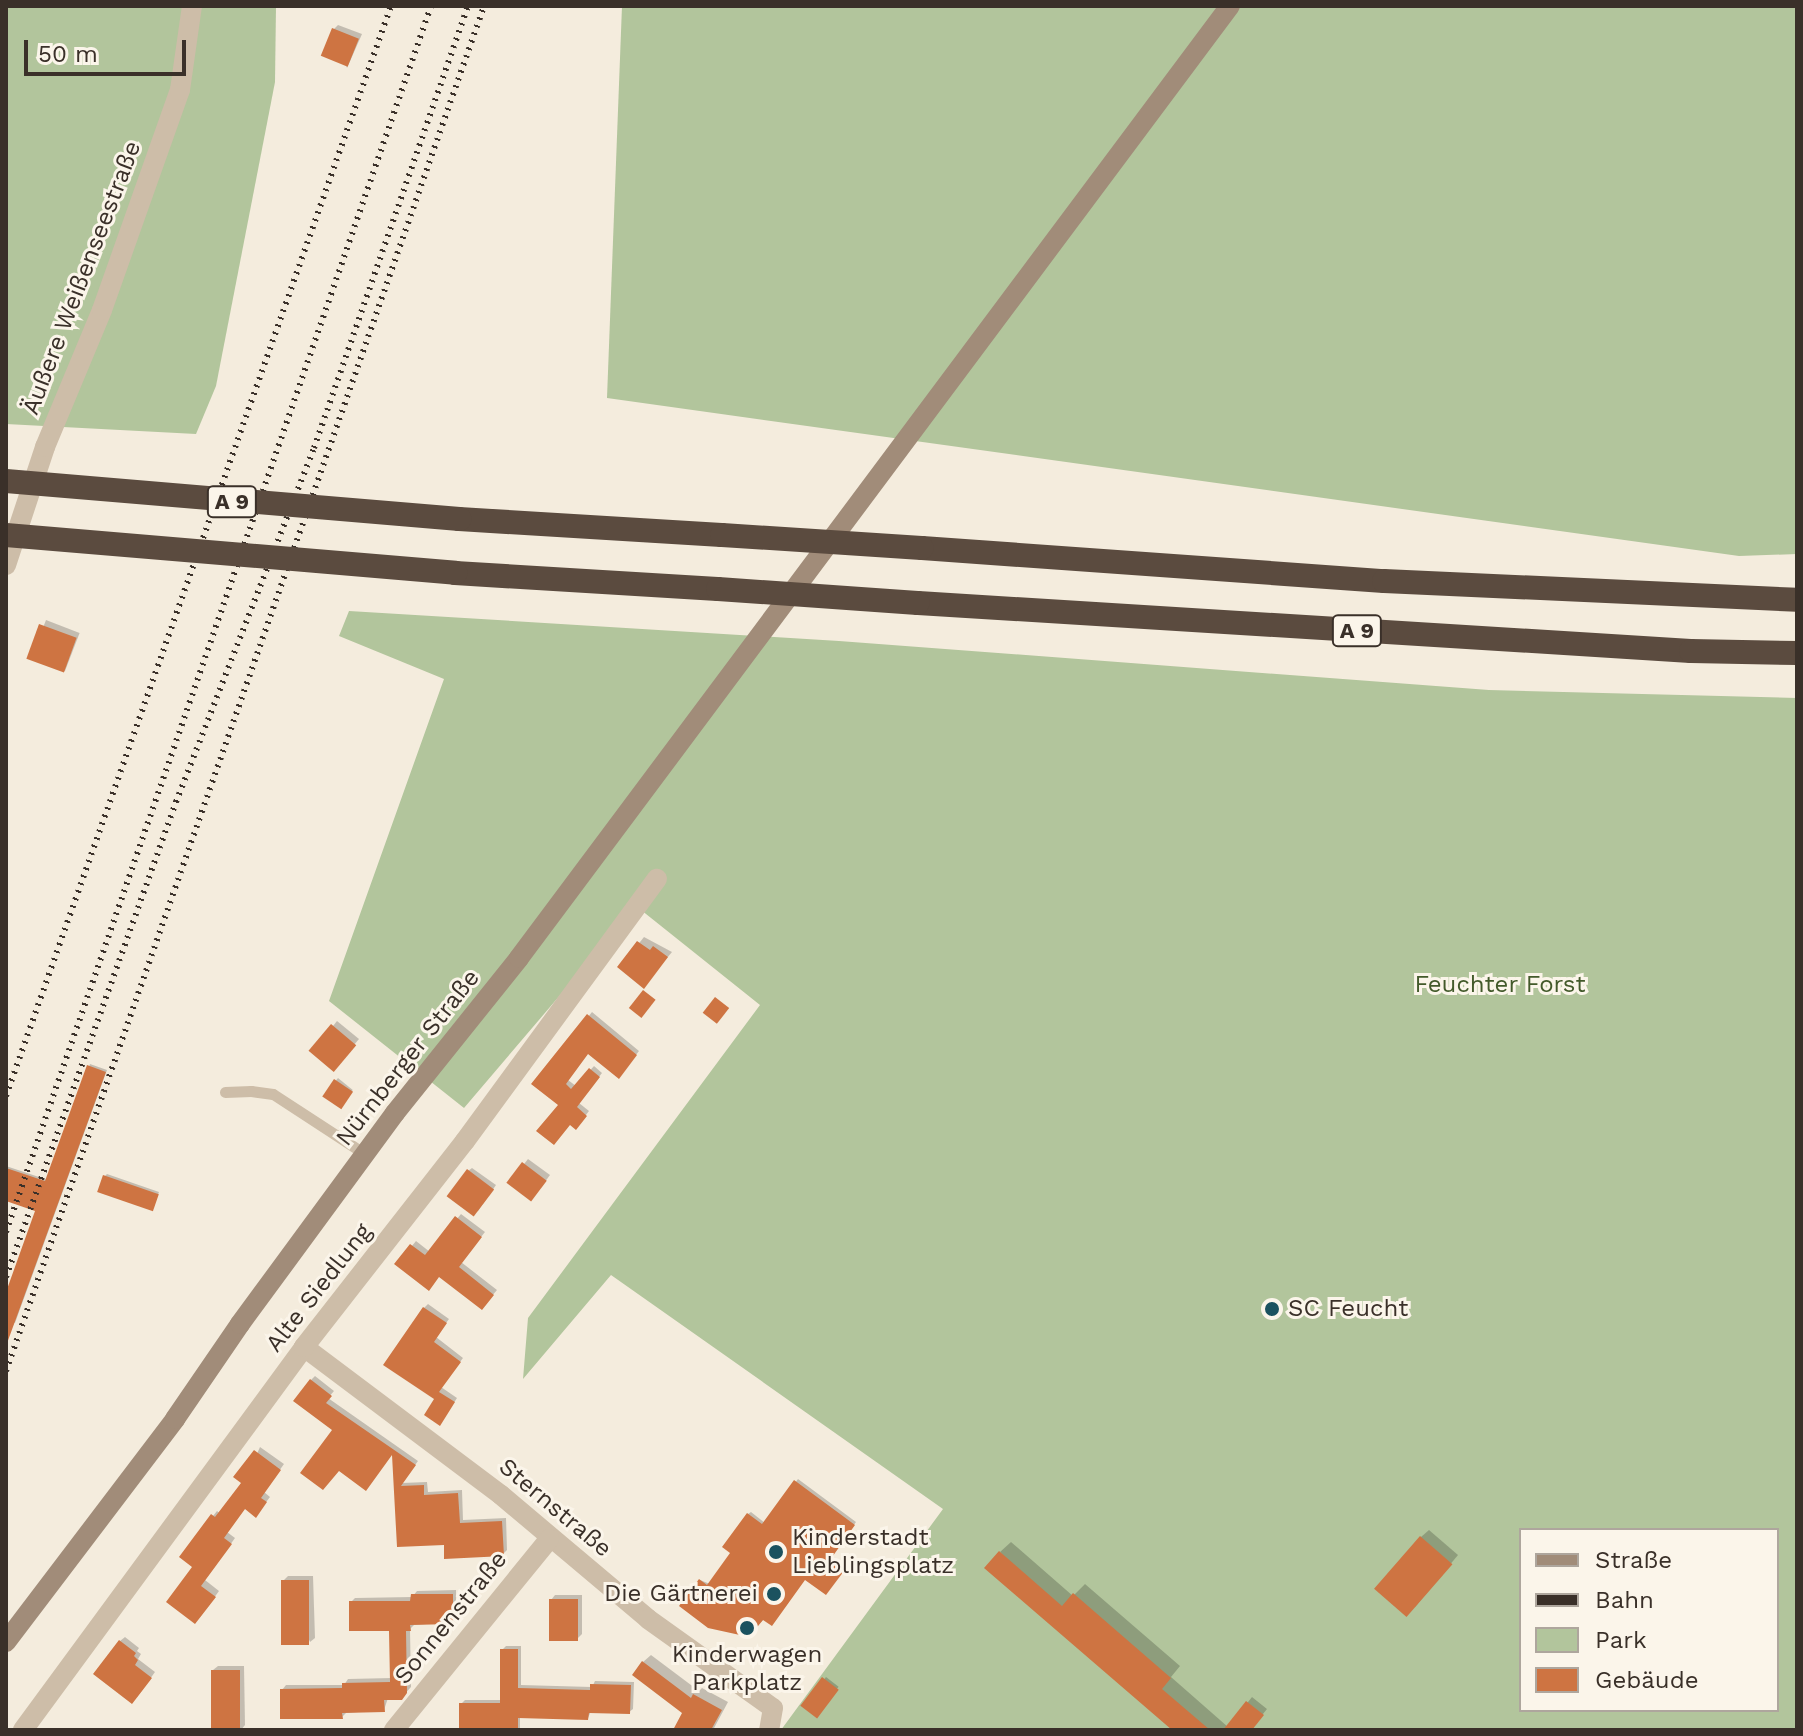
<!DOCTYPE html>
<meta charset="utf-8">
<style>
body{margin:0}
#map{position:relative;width:1803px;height:1736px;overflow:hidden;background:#f4ecdd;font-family:"Work Sans",sans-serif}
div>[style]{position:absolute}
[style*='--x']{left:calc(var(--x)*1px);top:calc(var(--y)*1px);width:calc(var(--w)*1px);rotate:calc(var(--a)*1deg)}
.green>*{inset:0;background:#b2c59c}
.shadow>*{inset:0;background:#0003;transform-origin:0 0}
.building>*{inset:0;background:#ce7442;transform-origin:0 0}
.lane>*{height:11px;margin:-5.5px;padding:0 5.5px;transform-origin:5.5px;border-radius:5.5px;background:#cdbda8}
.street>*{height:20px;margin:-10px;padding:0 10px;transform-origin:10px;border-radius:10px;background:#cdbda8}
.secondary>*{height:20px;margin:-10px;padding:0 10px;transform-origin:10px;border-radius:10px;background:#a18c79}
.highway>*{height:24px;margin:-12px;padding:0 12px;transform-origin:12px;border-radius:12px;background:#5b4b3f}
.rail>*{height:6px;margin-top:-3px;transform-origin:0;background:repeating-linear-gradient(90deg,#3a3029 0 2px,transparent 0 8px)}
.highway-bridge>*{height:24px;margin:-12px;padding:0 12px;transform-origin:12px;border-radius:12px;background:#5b4b3f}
.dots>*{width:22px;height:22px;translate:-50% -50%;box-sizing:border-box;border:4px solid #fbf5ea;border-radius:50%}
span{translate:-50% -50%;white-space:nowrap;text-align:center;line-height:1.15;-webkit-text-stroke:6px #fbf5ea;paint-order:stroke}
.shield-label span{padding:2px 6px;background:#fbf5ea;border:2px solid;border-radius:6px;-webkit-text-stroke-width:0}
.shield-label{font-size:22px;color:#3a3029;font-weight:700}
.street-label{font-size:24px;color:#3a3029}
.park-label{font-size:24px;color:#435a2b}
.poi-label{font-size:24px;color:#3a3029}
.left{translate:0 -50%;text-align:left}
.right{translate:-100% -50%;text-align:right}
.frame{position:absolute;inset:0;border:8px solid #3a3029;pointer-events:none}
.legend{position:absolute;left:1519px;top:1528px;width:260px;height:184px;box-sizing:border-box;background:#fbf5ea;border:2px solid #aea69d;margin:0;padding:10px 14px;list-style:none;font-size:24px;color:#3a3029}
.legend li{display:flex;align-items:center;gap:16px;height:40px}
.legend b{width:40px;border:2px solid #aea69d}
.scale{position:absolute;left:24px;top:40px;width:162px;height:36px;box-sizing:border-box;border:4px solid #3a3029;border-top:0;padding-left:10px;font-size:24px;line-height:28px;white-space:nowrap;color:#3a3029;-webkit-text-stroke:6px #fbf5ea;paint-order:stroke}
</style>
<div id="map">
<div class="green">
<div style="clip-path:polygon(6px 6px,276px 6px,275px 82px,216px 386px,196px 434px,6px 424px)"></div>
<div style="clip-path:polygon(622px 6px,1797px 6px,1797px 554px,1739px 556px,607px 398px)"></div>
<div style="clip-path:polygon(evenodd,349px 611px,839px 641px,1489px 690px,1797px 698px,1797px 1730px,781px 1730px,943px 1509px,611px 1275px,523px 1379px,528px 1318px,760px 1005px,636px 906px,464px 1108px,329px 1001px,444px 679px,339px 636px,349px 611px,1521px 1530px,1777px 1530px,1777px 1710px,1521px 1710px,1521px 1530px)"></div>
</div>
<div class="shadow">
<div style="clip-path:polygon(338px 25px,362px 34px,347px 68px,334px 29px)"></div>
<div style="left:46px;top:620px;width:36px;height:41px;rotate:21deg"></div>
<div style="clip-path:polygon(644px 937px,672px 952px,648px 981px,620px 967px)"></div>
<div style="clip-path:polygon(592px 1012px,639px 1051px,622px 1073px,589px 1052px,568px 1080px,576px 1086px,594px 1066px,602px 1073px,579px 1103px,589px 1111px,579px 1124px,561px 1104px,534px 1084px)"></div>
<div style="clip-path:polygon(337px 1021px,359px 1039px,338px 1064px,333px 1026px)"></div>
<div style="clip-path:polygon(90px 1064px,107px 1070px,15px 1323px,6px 1320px,6px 1298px,37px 1210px,6px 1197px,6px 1166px,48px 1180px)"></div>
<div style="left:338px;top:1078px;width:19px;height:22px;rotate:39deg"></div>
<div style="clip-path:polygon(528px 1159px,550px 1175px,536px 1194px,510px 1182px)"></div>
<div style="clip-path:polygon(472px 1168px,496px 1185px,478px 1211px,468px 1171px)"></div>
<div style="clip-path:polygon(107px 1174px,159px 1192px,154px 1206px,105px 1176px)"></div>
<div style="clip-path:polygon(461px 1214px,485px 1232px,461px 1262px,497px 1290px,486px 1303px,440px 1275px,397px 1264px,416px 1241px,430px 1252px)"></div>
<div style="clip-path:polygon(428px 1304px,449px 1319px,436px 1337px,463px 1358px,441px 1387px,457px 1398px,443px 1420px,424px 1308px)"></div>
<div style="clip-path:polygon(315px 1376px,334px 1391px,328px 1398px,418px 1461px,402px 1483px,427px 1482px,428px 1492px,462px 1490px,463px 1520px,506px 1518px,507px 1550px,503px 1554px,446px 1543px,399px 1545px,394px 1451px,334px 1430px,311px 1380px)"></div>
<div style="clip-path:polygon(260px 1447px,284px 1464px,264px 1492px,270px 1497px,260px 1510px,246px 1507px,227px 1532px,235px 1538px,205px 1580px,219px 1591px,200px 1617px,195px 1567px,213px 1516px,217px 1511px,221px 1514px,244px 1483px)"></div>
<div style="clip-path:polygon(798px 1479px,856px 1522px,831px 1557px,845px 1568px,828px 1591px,805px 1578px,749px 1634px,700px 1580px,710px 1584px,733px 1553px,748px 1514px,751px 1512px,765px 1523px)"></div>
<div style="clip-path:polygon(1429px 1530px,1458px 1555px,1415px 1607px,1421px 1537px)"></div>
<div style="clip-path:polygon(1011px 1542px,1073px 1596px,1085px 1584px,1180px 1666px,1171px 1677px,1228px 1727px,1252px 1697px,1267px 1709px,1250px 1730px,1175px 1730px,1000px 1552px)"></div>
<div style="clip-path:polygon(288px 1576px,313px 1576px,315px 1638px,310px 1642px,283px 1581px)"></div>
<div style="clip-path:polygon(456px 1590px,456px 1617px,452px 1622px,414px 1625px,410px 1629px,411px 1687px,401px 1698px,388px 1698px,384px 1710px,346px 1713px,342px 1717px,282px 1690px,286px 1685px,344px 1685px,348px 1679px,392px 1678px,391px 1629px,351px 1602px,355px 1598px,412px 1597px,417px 1591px)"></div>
<div style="clip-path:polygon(555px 1595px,582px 1595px,582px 1634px,577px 1639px,551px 1600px)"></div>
<div style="clip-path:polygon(125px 1637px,139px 1648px,137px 1651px,141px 1654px,138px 1659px,155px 1672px,137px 1697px,120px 1641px)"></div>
<div style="clip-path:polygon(506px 1646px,521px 1646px,521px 1685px,592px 1687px,595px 1681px,634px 1682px,633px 1709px,629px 1712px,591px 1711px,588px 1718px,520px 1716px,520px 1730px,461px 1730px,461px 1704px,465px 1700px,502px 1700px,502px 1650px)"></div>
<div style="clip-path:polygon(651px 1655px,699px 1691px,702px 1688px,728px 1702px,713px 1730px,680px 1730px,685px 1712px,643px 1662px)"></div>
<div style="clip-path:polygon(218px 1666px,244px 1666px,245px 1725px,241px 1730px,213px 1730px,213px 1670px)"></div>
<div style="left:826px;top:1677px;width:16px;height:36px;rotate:38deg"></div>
</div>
<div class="building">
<div style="left:332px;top:28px;width:29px;height:30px;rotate:22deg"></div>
<div style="left:39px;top:624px;width:40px;height:37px;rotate:20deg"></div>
<div style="clip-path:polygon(637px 941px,650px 950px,653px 946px,668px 957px,644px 989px,617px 967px)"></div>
<div style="left:643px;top:990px;width:16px;height:23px;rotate:38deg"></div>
<div style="left:715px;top:997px;width:18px;height:20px;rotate:38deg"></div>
<div style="clip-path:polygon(587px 1014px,637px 1055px,619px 1079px,588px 1054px,566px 1084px,571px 1089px,589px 1068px,600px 1077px,577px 1107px,587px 1116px,576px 1130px,570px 1125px,554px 1145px,536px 1131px,558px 1105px,531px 1084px)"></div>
<div style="left:331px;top:1024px;width:33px;height:35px;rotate:40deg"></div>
<div style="clip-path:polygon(87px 1065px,106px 1072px,6px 1346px,6px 1292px,35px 1211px,6px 1201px,6px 1168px,45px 1181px)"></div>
<div style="left:334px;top:1079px;width:23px;height:21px;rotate:34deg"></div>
<div style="left:522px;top:1162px;width:31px;height:26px;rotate:37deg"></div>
<div style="left:467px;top:1169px;width:34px;height:34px;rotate:37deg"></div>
<div style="left:103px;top:1175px;width:59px;height:18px;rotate:19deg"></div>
<div style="clip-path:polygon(455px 1216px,482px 1237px,459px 1267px,494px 1295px,482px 1310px,439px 1277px,429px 1291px,394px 1264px,410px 1244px,425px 1255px)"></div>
<div style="clip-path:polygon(423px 1307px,447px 1323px,434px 1342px,461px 1362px,439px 1392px,455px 1402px,440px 1426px,424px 1415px,434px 1399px,383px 1365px)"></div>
<div style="clip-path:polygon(310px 1379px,332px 1396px,326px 1403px,416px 1465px,401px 1486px,424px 1485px,424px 1495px,458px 1493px,460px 1523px,502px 1521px,504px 1556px,444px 1559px,444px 1545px,397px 1547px,392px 1455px,366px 1491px,339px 1471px,323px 1490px,300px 1473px,332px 1430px,293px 1401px)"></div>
<div style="clip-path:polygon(254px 1450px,281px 1470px,261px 1498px,267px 1502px,256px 1518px,245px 1509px,224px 1538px,232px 1544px,201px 1586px,216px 1597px,195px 1624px,166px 1602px,192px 1567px,179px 1557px,211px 1514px,215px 1517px,241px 1483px,233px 1477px)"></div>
<div style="clip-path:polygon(794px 1480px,855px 1525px,830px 1560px,844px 1571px,826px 1595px,805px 1580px,772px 1626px,763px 1620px,749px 1637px,708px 1628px,679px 1606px,699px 1579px,707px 1585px,730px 1553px,722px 1547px,747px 1513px,762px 1524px)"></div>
<div style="left:1420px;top:1536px;width:43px;height:70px;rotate:41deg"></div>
<div style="clip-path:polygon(999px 1551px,1062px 1606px,1073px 1593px,1171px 1678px,1162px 1689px,1210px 1730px,1172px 1730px,984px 1568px)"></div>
<div style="left:281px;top:1580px;width:28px;height:65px"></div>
<div style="clip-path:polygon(411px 1594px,453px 1594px,453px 1624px,410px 1625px,411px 1631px,406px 1631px,407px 1693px,402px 1700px,384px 1700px,385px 1712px,342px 1713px,343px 1719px,280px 1719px,280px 1689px,342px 1688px,342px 1683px,390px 1682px,389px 1631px,349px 1631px,349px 1601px,410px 1601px)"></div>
<div style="left:549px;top:1599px;width:29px;height:42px"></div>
<div style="clip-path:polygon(119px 1640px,136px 1653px,134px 1656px,138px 1660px,135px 1665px,152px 1678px,132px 1704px,93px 1674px)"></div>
<div style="clip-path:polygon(500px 1649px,518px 1649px,518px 1688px,590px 1690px,590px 1684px,631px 1685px,630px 1714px,589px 1713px,588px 1720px,518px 1718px,518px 1730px,459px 1730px,459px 1703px,500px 1703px)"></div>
<div style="clip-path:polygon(642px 1661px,691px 1698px,693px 1694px,722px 1710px,711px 1730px,673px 1730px,682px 1713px,632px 1675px)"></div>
<div style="left:211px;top:1670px;width:29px;height:60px"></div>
<div style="left:822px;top:1677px;width:21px;height:36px;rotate:37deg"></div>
<div style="clip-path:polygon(1246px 1701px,1264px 1715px,1252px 1730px,1223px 1730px)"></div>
</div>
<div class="lane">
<div style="--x:225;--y:1092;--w:26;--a:-2"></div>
<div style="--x:251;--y:1091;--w:22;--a:8"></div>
<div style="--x:273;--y:1094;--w:110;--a:33.1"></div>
</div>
<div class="street">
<div style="--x:6;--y:565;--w:124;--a:-71.7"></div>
<div style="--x:45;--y:447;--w:148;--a:-67.4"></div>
<div style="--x:102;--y:310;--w:233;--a:-70.5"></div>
<div style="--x:180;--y:90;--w:85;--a:-81.9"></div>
<div style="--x:304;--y:1347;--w:246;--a:36.9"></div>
<div style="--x:501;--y:1495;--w:192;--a:40.1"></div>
<div style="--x:648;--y:1619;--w:153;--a:35.5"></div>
<div style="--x:773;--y:1708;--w:22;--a:100"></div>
<div style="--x:23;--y:1730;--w:475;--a:-53.7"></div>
<div style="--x:304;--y:1347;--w:261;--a:-52"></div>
<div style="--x:465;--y:1141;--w:325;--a:-53.8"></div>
<div style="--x:394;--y:1730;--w:246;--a:-50.9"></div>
</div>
<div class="secondary">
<div style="--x:6;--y:1642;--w:280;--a:-52.8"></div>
<div style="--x:175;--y:1419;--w:115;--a:-55.6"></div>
<div style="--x:240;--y:1324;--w:262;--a:-53.7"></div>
<div style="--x:395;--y:1113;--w:198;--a:-51.3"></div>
<div style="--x:519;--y:958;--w:1188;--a:-53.25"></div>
</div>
<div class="highway">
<div style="--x:459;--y:519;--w:263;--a:3.5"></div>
<div style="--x:922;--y:548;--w:463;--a:4.1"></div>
<div style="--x:1384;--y:581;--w:413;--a:2.6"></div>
<div style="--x:455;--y:573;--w:263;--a:3.5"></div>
<div style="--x:918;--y:603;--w:774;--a:3.55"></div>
<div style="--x:1691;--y:651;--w:106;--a:1.1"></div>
</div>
<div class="rail">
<div style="--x:6;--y:1096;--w:1156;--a:-70.55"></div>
<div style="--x:6;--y:1232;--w:1298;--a:-70.88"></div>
<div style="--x:6;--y:1277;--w:505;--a:-70.31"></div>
<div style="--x:176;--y:802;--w:380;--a:-68.7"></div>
<div style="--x:314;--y:448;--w:468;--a:-70.8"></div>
<div style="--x:6;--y:1371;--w:1446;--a:-70.7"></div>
</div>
<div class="highway-bridge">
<div style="--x:6;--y:481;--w:455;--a:4.8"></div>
<div style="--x:6;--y:535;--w:451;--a:4.8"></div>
<div style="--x:722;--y:535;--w:200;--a:3.7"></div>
<div style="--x:718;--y:589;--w:200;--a:4"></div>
</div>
<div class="dots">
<div style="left:1272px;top:1309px;background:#1b525f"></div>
<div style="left:776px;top:1552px;background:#1b525f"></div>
<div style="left:774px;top:1594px;background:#1b525f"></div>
<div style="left:747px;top:1628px;background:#1b525f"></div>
</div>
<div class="shield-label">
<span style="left:232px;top:502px">A 9</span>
<span style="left:1357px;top:631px">A 9</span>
</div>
<div class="street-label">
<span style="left:82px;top:278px;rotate:-69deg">Äußere Weißenseestraße</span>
<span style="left:408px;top:1058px;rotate:-52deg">Nürnberger Straße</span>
<span style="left:319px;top:1288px;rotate:-52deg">Alte Siedlung</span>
<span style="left:555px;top:1508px;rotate:40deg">Sternstraße</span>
<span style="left:451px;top:1618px;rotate:-51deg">Sonnenstraße</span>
</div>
<div class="park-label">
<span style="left:1500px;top:985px">Feuchter Forst</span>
</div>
<div class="poi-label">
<span class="left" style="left:1288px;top:1309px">SC Feucht</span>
<span class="left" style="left:792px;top:1552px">Kinderstadt<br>Lieblingsplatz</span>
<span class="right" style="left:758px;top:1594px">Die Gärtnerei</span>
<span style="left:747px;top:1669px">Kinderwagen<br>Parkplatz</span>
</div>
<div class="frame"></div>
<ul class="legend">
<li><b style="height:10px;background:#a18c79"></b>Straße</li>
<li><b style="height:10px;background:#3a3029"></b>Bahn</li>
<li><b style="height:22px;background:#b2c59c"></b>Park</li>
<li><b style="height:22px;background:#ce7442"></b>Gebäude</li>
</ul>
<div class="scale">50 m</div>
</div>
